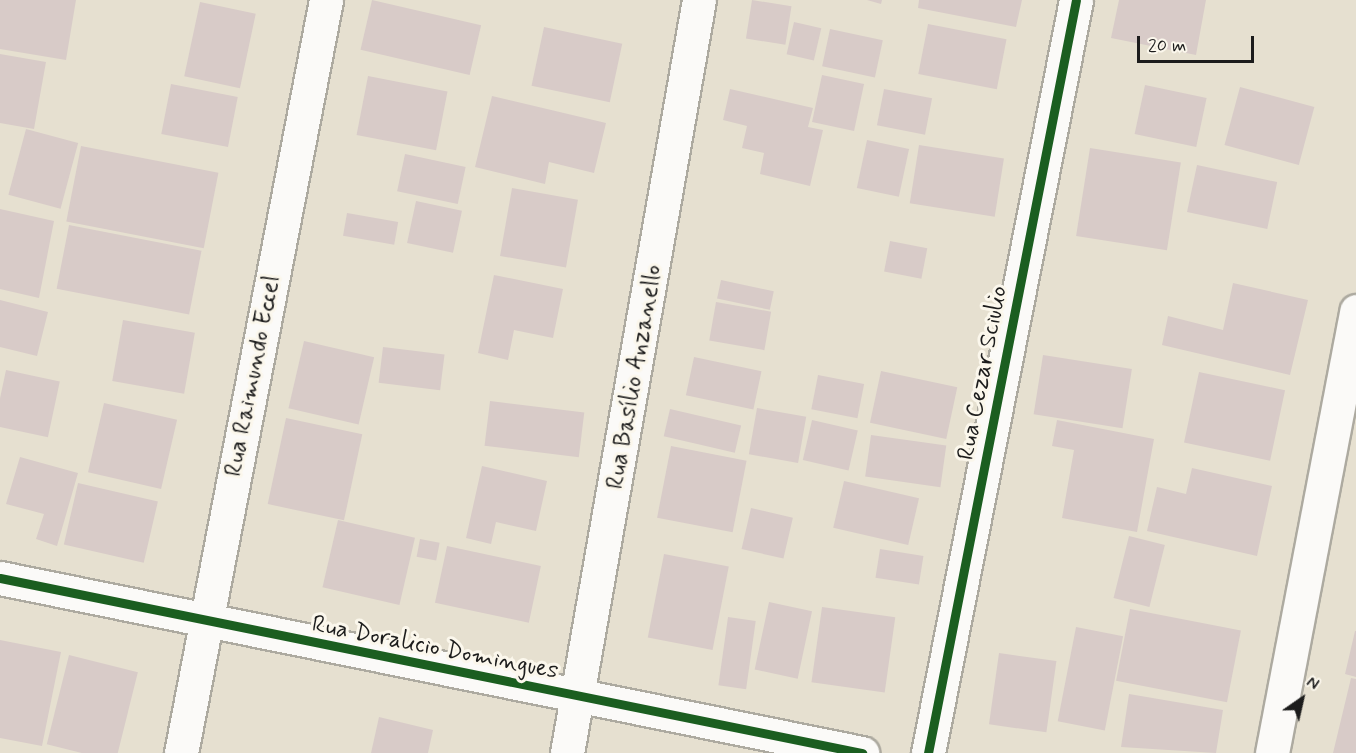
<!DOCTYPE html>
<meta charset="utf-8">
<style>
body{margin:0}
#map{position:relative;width:1356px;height:753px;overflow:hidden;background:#e6e0d0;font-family:Mynerve,sans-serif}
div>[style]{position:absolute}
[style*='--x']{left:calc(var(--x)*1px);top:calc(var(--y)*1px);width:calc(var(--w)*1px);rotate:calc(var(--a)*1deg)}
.building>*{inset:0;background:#d8cbc8;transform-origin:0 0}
.roads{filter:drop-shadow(2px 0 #adaaa0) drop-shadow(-2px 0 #adaaa0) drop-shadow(0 2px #adaaa0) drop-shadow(0 -2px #adaaa0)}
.minor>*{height:33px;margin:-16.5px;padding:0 16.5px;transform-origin:16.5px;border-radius:16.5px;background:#fbfaf8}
.cycleway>*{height:9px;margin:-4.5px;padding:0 4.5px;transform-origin:4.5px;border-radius:4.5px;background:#1b5e20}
span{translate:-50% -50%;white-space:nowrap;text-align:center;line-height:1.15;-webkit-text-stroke:6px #fbf7ec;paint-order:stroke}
.street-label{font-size:24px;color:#1c1c1c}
.north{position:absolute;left:1272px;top:669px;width:60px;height:60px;-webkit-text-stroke:4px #fbf7ec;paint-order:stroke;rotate:34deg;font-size:16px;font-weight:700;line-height:24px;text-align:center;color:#1c1c1c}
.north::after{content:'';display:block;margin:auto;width:21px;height:27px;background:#1c1c1c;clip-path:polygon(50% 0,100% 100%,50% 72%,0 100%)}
.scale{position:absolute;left:1137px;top:36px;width:117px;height:27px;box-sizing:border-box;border:3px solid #1c1c1c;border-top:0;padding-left:8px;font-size:18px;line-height:21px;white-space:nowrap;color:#1c1c1c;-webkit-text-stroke:4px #fbf7ec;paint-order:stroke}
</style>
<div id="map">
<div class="building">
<div style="clip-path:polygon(0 0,76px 0,66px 60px,0 49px)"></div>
<div style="left:372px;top:0;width:112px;height:51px;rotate:13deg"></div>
<div style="left:752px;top:0;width:40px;height:39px;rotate:9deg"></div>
<div style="clip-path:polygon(867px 0,882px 0,881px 4px)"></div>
<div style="clip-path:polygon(919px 0,1022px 0,1016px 27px,918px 8px)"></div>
<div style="clip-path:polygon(1119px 0,1206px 0,1196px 55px,1111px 38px)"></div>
<div style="left:200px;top:2px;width:57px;height:76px;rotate:12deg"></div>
<div style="left:794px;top:22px;width:28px;height:33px;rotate:13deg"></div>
<div style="left:928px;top:24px;width:80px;height:51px;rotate:11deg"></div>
<div style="left:544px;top:27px;width:80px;height:60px;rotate:12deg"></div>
<div style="left:830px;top:29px;width:54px;height:38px;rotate:12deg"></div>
<div style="clip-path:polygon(0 54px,46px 62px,34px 129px,0 123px)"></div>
<div style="left:822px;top:75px;width:43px;height:48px;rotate:12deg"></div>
<div style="left:368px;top:76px;width:81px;height:60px;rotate:11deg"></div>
<div style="left:171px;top:84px;width:68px;height:51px;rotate:11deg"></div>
<div style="left:1145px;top:85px;width:63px;height:50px;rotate:12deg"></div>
<div style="left:1240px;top:87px;width:77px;height:60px;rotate:15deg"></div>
<div style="clip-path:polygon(730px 89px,813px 108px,808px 127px,823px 130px,810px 186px,760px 174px,764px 153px,742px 148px,747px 126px,723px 120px)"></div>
<div style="left:884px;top:89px;width:49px;height:37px;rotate:11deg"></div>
<div style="clip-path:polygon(492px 96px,606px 123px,594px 173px,549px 162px,545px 184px,475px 167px)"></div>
<div style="left:26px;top:129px;width:54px;height:68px;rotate:15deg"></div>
<div style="left:867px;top:140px;width:43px;height:49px;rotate:12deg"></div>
<div style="left:919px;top:145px;width:86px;height:59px;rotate:9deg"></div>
<div style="left:81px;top:146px;width:140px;height:77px;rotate:11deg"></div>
<div style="left:1090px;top:148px;width:92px;height:89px;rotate:9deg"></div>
<div style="left:405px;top:154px;width:62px;height:38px;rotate:12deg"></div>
<div style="left:1197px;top:165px;width:82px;height:48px;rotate:12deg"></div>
<div style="left:512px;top:188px;width:67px;height:69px;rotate:10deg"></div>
<div style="left:416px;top:201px;width:47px;height:43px;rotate:12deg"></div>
<div style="clip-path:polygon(0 209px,54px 221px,39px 298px,0 289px)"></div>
<div style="left:347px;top:213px;width:52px;height:23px;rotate:10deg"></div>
<div style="left:69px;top:225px;width:135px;height:65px;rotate:11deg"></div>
<div style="left:890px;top:241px;width:38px;height:31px;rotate:11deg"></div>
<div style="clip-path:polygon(494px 275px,563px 289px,553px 338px,514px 330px,508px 360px,478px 353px)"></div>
<div style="left:721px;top:280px;width:54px;height:19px;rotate:12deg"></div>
<div style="clip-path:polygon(1233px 283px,1308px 300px,1290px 375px,1162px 345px,1168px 316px,1223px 330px)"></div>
<div style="clip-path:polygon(0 300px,48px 312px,37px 356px,0 347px)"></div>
<div style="left:716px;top:302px;width:56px;height:39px;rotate:10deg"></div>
<div style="left:123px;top:320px;width:73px;height:62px;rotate:10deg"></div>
<div style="left:304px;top:341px;width:72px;height:69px;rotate:13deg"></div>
<div style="left:383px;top:347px;width:62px;height:36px;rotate:7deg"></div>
<div style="left:1043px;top:355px;width:90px;height:60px;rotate:9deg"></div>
<div style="left:694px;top:357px;width:69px;height:39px;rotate:12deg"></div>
<div style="left:6px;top:370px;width:55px;height:57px;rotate:12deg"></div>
<div style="left:881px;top:371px;width:78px;height:53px;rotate:12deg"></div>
<div style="left:1199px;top:372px;width:88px;height:72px;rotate:12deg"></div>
<div style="left:818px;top:375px;width:47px;height:35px;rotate:11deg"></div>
<div style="left:490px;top:401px;width:95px;height:45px;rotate:7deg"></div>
<div style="left:104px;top:403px;width:75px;height:71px;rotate:13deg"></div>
<div style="left:757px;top:408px;width:50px;height:47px;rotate:10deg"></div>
<div style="left:670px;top:409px;width:73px;height:28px;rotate:13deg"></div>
<div style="left:286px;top:418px;width:78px;height:88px;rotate:12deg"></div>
<div style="left:812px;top:420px;width:47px;height:41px;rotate:13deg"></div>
<div style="clip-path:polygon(1057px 420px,1154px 439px,1137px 532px,1062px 518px,1074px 450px,1052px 446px)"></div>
<div style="left:871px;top:435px;width:76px;height:42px;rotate:8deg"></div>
<div style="left:671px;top:446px;width:77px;height:73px;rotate:11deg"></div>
<div style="clip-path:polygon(20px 457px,78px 473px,57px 546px,36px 539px,44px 514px,6px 504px)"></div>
<div style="clip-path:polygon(482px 466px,547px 481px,536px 531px,496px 522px,491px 544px,466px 538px)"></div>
<div style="clip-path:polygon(1192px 468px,1272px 486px,1257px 556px,1147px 531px,1157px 487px,1186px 494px)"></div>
<div style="left:844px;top:481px;width:77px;height:48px;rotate:13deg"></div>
<div style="left:78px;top:483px;width:82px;height:63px;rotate:13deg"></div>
<div style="left:751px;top:508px;width:43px;height:42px;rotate:13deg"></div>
<div style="left:338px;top:520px;width:79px;height:69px;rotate:13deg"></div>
<div style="left:1129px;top:536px;width:37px;height:64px;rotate:14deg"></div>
<div style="left:420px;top:539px;width:20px;height:18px;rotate:11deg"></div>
<div style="left:447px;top:546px;width:96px;height:58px;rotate:12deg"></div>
<div style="left:880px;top:549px;width:44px;height:29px;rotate:9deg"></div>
<div style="left:664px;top:554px;width:66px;height:85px;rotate:11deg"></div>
<div style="left:769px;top:602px;width:44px;height:69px;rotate:12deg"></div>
<div style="left:822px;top:607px;width:74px;height:76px;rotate:8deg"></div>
<div style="left:1130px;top:609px;width:113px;height:73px;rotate:11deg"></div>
<div style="left:728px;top:617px;width:28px;height:69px;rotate:8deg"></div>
<div style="left:1076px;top:627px;width:48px;height:96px;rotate:11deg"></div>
<div style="clip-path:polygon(1355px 631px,1356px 631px,1356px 677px,1345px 674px)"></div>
<div style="clip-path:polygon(0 640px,61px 652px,42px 746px,0 738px)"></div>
<div style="left:999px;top:653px;width:58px;height:72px;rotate:8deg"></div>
<div style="left:69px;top:655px;width:71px;height:92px;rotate:14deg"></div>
<div style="clip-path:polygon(1351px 678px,1356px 679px,1356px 753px,1333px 753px)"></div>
<div style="clip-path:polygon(1129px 694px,1223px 710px,1216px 753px,1121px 747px)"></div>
<div style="clip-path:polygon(379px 717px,433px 730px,428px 753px,371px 753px)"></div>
</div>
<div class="roads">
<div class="minor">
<div style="--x:0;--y:578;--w:880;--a:11.48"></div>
<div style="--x:181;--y:753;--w:767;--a:-79.1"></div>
<div style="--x:567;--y:753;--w:764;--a:-80.06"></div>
<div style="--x:928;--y:753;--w:767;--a:-78.88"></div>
<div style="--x:1272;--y:753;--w:450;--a:-79.2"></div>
</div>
</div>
<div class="cycleway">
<div style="--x:0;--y:578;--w:880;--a:11.48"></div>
<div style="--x:928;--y:753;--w:767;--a:-78.88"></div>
</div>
<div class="street-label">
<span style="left:983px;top:373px;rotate:-79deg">Rua Cezar Sciulio</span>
<span style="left:253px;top:376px;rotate:-79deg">Rua Raimundo Eccel</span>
<span style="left:635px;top:377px;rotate:-80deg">Rua Basílio Anzanello</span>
<span style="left:435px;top:648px;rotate:11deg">Rua Doralicio Domingues</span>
</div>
<div class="north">N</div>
<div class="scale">20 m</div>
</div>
